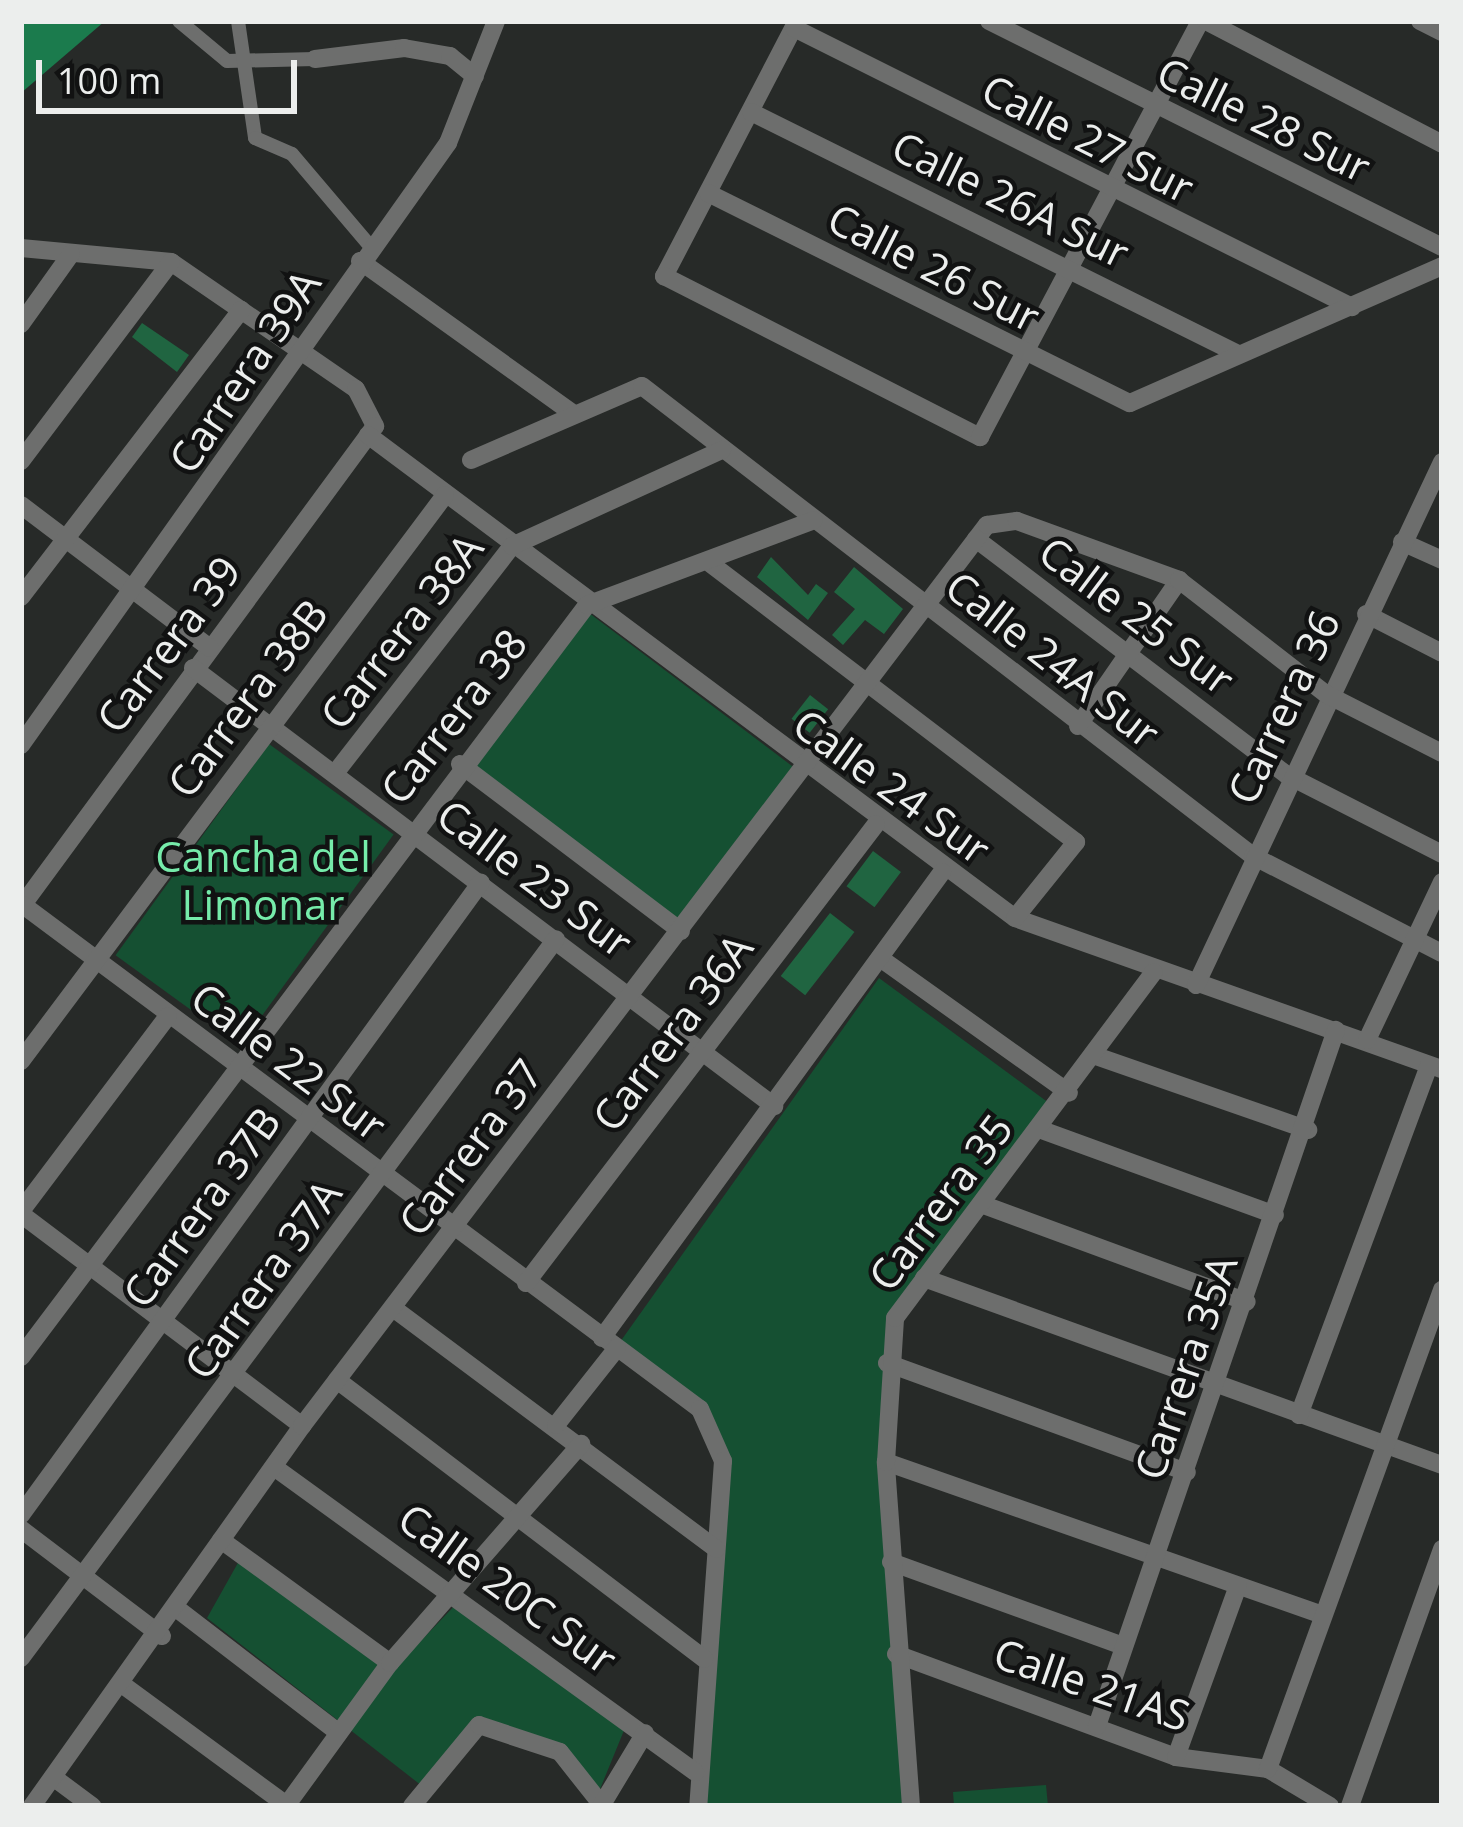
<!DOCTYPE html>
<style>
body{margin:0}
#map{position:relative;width:1463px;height:1827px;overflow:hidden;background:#272a28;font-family:"Open Sans",sans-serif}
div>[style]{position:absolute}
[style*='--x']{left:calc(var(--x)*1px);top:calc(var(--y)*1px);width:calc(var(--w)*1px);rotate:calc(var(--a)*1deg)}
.green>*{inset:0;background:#155032;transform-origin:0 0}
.water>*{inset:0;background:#1b7b4d}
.building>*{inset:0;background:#206541;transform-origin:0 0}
.pedestrian>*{height:14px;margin:-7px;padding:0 7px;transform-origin:7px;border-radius:7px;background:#6d6e6d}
.minor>*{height:18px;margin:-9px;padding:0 9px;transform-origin:9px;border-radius:9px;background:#6d6e6d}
span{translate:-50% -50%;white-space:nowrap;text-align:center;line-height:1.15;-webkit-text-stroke:9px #111212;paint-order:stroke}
.street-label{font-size:42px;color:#eceeed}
.park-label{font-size:42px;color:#76ebaa}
.frame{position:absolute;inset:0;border:24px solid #eceeed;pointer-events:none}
.scale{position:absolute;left:36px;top:60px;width:261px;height:54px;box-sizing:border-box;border:6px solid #eceeed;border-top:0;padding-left:15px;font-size:36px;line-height:42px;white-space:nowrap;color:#eceeed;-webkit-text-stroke:9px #111212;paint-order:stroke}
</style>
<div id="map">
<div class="green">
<div style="left:589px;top:613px;width:257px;height:193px;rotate:37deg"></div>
<div style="left:269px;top:744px;width:154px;height:261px;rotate:36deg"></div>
<div style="clip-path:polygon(879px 978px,1053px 1106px,890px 1316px,880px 1419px,910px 1806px,704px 1806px,726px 1464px,705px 1404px,620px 1342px)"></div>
<div style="clip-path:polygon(239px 1561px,390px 1673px,462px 1598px,625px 1728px,598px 1794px,560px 1746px,476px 1721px,422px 1786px,207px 1618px)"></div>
<div style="clip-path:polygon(1046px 1785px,1048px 1806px,954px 1806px,953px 1792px)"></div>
</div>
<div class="water">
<div style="clip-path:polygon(21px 21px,105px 21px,21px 93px)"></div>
</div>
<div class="building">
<div style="clip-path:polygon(142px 323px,189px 355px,177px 372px,132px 337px)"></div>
<div style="clip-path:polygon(771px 557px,808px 595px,816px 584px,828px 593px,808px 620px,757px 577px)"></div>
<div style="clip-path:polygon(854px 567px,903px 609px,884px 634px,865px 620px,843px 645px,832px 635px,855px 609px,834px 592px)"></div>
<div style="left:810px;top:695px;width:23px;height:30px;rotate:38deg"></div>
<div style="left:873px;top:851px;width:35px;height:44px;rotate:37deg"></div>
<div style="left:830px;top:913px;width:31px;height:80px;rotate:38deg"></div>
</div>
<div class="pedestrian">
<div style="--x:179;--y:21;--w:62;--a:39.8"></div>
<div style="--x:227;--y:61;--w:88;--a:-1.3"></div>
<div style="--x:238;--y:21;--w:118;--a:81.7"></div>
<div style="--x:255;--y:138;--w:40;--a:23.4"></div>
<div style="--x:292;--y:154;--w:122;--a:49.7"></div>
</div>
<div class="minor">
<div style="--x:797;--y:21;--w:288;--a:117.5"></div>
<div style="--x:664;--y:276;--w:355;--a:27"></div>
<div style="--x:980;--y:437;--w:471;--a:-62.1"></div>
<div style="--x:989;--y:21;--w:506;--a:26.51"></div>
<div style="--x:1206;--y:21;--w:266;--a:27.5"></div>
<div style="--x:1420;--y:21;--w:25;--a:27"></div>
<div style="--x:794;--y:28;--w:624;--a:26.57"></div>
<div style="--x:315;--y:59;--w:90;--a:-7"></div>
<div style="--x:404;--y:48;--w:47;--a:9.9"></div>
<div style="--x:450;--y:56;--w:32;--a:39"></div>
<div style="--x:751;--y:112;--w:544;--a:26.42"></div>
<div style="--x:708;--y:193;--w:471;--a:26.5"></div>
<div style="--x:1130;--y:403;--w:341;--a:-23.7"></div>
<div style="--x:21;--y:248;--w:151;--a:5.3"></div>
<div style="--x:171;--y:262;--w:224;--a:34.5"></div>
<div style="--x:356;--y:389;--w:42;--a:62.8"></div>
<div style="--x:375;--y:426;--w:597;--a:126.35"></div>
<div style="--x:360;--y:261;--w:263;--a:35.6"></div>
<div style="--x:21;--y:324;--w:86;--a:-54.5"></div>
<div style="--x:368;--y:435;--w:807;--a:36.74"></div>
<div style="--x:1015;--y:918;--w:453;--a:19.5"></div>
<div style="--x:471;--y:460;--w:186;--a:-23.4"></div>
<div style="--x:642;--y:386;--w:771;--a:37.57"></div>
<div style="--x:1253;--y:856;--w:212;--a:27.2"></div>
<div style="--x:21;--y:461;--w:249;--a:-53"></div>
<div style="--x:21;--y:505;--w:237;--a:37.1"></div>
<div style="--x:976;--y:539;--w:390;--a:37.2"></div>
<div style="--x:1287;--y:775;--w:174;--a:27"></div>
<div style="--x:1402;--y:542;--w:44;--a:24.2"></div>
<div style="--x:711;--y:564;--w:459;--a:37.3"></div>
<div style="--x:1076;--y:842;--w:97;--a:128.8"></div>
<div style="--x:21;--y:597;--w:362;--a:-52.5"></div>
<div style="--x:1366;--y:614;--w:85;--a:27.2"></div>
<div style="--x:193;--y:668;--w:728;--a:37.01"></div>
<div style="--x:1078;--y:726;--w:178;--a:-55.3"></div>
<div style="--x:21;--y:745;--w:738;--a:-54.65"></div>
<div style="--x:448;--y:143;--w:131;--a:-68.5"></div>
<div style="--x:460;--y:764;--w:277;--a:37.1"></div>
<div style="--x:336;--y:772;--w:286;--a:-52.1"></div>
<div style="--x:512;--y:546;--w:231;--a:-24.6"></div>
<div style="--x:23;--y:905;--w:844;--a:36.67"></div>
<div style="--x:700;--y:1409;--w:57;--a:66.1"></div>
<div style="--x:723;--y:1461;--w:346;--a:94.1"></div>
<div style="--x:880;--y:958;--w:232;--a:35.5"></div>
<div style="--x:1196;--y:985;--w:578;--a:-64.81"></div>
<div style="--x:1367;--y:1040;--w:175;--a:-64.6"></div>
<div style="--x:1093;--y:1055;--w:228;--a:19.2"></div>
<div style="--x:21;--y:1061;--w:707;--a:-53.16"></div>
<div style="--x:1039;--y:1129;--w:251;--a:20"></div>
<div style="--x:981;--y:1204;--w:283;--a:20.2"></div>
<div style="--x:21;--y:1211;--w:244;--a:-53"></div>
<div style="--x:21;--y:1214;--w:352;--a:37"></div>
<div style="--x:924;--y:1278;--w:551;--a:19.85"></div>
<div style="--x:526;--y:1283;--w:577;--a:-52.67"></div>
<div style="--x:393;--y:1308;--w:403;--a:36.7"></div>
<div style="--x:602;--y:1338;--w:577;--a:-53.88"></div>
<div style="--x:21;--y:1357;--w:941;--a:-53.03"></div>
<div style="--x:587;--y:605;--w:242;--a:-20.5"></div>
<div style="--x:887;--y:1363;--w:319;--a:20"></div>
<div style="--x:337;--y:1380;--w:461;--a:37.2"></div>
<div style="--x:1299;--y:1415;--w:373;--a:-69.6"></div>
<div style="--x:556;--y:1425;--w:98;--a:-51.6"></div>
<div style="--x:886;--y:1462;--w:462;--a:19.3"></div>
<div style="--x:274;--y:1467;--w:520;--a:35.92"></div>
<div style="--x:21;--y:1515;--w:782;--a:-53.99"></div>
<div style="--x:21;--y:1529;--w:177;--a:37.2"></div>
<div style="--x:221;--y:1540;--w:209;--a:36"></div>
<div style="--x:891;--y:1562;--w:247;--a:19.9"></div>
<div style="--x:180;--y:1611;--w:200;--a:37.5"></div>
<div style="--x:896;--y:1654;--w:298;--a:20.2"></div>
<div style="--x:1176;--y:1757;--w:93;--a:7.4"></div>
<div style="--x:1268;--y:1769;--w:72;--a:30.8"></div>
<div style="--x:21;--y:1658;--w:896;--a:-53.35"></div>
<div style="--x:123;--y:1685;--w:205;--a:36.3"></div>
<div style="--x:1097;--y:1726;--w:736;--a:-71.05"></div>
<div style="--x:1176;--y:1757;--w:182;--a:-70.1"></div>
<div style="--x:1268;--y:1769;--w:510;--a:-70.04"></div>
<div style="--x:53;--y:1777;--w:49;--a:36.6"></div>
<div style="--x:32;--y:1806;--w:466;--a:-54.6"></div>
<div style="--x:302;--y:1426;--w:1132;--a:-52.76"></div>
<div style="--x:987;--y:525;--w:30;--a:-8"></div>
<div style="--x:1017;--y:521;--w:172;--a:20"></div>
<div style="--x:1179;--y:580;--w:186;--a:37.8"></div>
<div style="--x:1326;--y:694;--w:130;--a:27"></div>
<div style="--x:286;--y:1806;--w:177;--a:-54"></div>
<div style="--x:390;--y:1663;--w:291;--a:-48.9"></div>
<div style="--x:412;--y:1806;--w:105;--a:-50.4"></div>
<div style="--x:479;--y:1725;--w:85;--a:18.4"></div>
<div style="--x:560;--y:1752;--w:66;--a:51.7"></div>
<div style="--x:601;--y:1806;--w:85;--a:-58.9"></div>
<div style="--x:911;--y:1806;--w:345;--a:-94.2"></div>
<div style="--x:886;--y:1462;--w:144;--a:-86.4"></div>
<div style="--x:895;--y:1318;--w:432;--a:-53.2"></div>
<div style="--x:1350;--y:1806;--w:273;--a:-70.3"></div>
</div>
<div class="street-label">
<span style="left:1264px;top:119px;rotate:26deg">Calle 28 Sur</span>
<span style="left:1088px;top:138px;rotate:27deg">Calle 27 Sur</span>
<span style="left:1011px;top:199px;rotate:26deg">Calle 26A Sur</span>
<span style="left:934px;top:267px;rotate:27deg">Calle 26 Sur</span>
<span style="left:244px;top:371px;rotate:-56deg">Carrera 39A</span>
<span style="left:1137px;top:615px;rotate:37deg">Calle 25 Sur</span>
<span style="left:401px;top:631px;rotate:-52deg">Carrera 38A</span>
<span style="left:168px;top:644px;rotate:-53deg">Carrera 39</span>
<span style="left:1053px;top:659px;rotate:38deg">Calle 24A Sur</span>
<span style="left:247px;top:698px;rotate:-53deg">Carrera 38B</span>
<span style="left:1283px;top:707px;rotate:-65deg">Carrera 36</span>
<span style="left:453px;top:716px;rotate:-52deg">Carrera 38</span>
<span style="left:892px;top:786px;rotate:36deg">Calle 24 Sur</span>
<span style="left:535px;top:878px;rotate:37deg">Calle 23 Sur</span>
<span style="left:672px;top:1032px;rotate:-53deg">Carrera 36A</span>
<span style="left:289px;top:1061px;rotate:37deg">Calle 22 Sur</span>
<span style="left:470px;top:1147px;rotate:-53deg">Carrera 37</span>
<span style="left:940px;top:1202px;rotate:-53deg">Carrera 35</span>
<span style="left:201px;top:1207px;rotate:-54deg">Carrera 37B</span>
<span style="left:262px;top:1279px;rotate:-54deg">Carrera 37A</span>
<span style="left:1185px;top:1367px;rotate:-71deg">Carrera 35A</span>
<span style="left:508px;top:1588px;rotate:36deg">Calle 20C Sur</span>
<span style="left:1092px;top:1684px;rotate:19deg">Calle 21AS</span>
</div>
<div class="park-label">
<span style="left:263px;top:880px">Cancha del<br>Limonar</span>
</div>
<div class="frame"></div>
<div class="scale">100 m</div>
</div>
